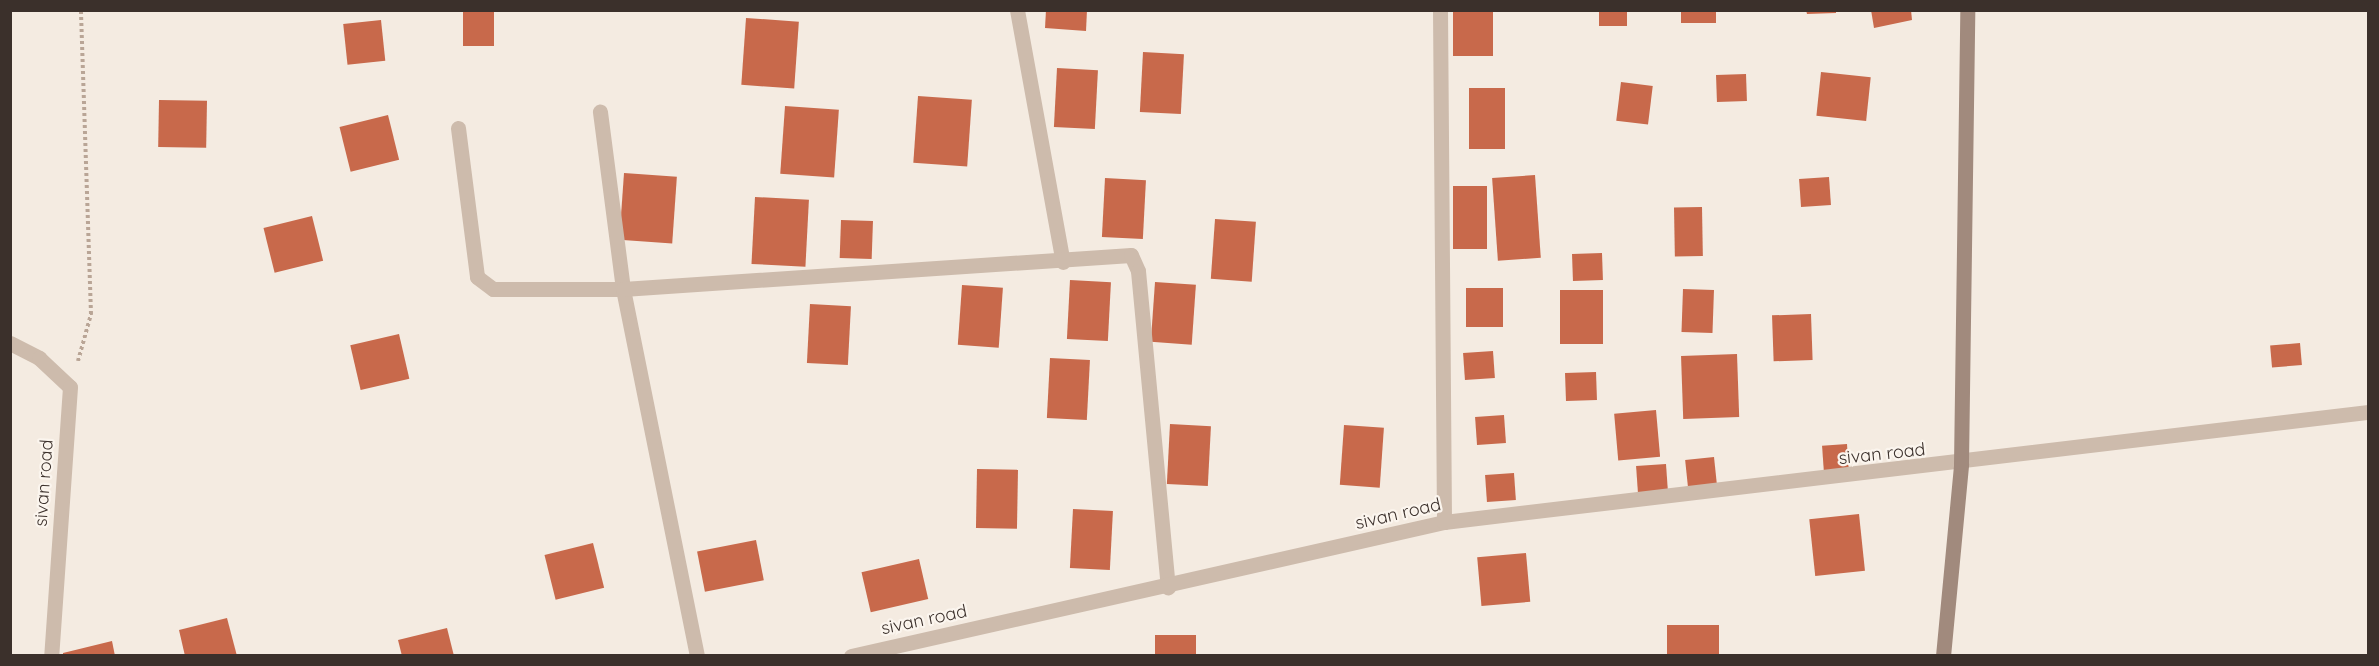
<!DOCTYPE html>
<style>
body{margin:0}
#map{position:relative;width:2379px;height:666px;overflow:hidden;background:#f4ebe1;font-family:Quicksand,sans-serif}
div>[style]{position:absolute}
[style*='--x']{left:calc(var(--x)*1px);top:calc(var(--y)*1px);width:calc(var(--w)*1px);rotate:calc(var(--a)*1deg)}
.building>*{inset:0;background:#c8694b;transform-origin:0 0}
.path>*{height:4px;margin-top:-2px;transform-origin:0;background:repeating-linear-gradient(90deg,#b9a596 0 3px,transparent 0 6px)}
.street>*{height:15px;margin:-7.5px;padding:0 7.5px;transform-origin:7.5px;border-radius:7.5px;background:#cdbbac}
.secondary>*{height:15px;margin:-7.5px;padding:0 7.5px;transform-origin:7.5px;border-radius:7.5px;background:#a18a7d}
span{translate:-50% -50%;white-space:nowrap;text-align:center;line-height:1.15;-webkit-text-stroke:4.5px #fbf5ee;paint-order:stroke}
.street-label{font-size:18px;color:#3b302b}
.frame{position:absolute;inset:0;border:12px solid #3b302b;pointer-events:none}
</style>
<div id="map">
<div class="building">
<div style="left:463px;top:10px;width:31px;height:36px"></div>
<div style="clip-path:polygon(1046px 10px,1087px 10px,1086px 31px,1045px 28px)"></div>
<div style="left:1453px;top:10px;width:40px;height:46px"></div>
<div style="left:1599px;top:10px;width:28px;height:16px"></div>
<div style="left:1681px;top:10px;width:35px;height:13px"></div>
<div style="clip-path:polygon(1806px 10px,1836px 10px,1836px 13px,1807px 14px)"></div>
<div style="clip-path:polygon(1871px 10px,1911px 10px,1912px 20px,1874px 28px)"></div>
<div style="left:746px;top:18px;width:53px;height:67px;rotate:4deg"></div>
<div style="left:381px;top:20px;width:41px;height:38px;rotate:84deg"></div>
<div style="left:1143px;top:52px;width:41px;height:60px;rotate:3deg"></div>
<div style="left:1057px;top:68px;width:41px;height:59px;rotate:3deg"></div>
<div style="left:1821px;top:72px;width:50px;height:44px;rotate:6deg"></div>
<div style="left:1746px;top:74px;width:27px;height:30px;rotate:88deg"></div>
<div style="left:1621px;top:82px;width:32px;height:39px;rotate:7deg"></div>
<div style="left:1469px;top:88px;width:36px;height:61px"></div>
<div style="left:918px;top:96px;width:54px;height:67px;rotate:4deg"></div>
<div style="left:159px;top:100px;width:48px;height:47px;rotate:1deg"></div>
<div style="left:785px;top:106px;width:54px;height:68px;rotate:4deg"></div>
<div style="left:388px;top:115px;width:46px;height:50px;rotate:76deg"></div>
<div style="left:624px;top:173px;width:53px;height:67px;rotate:4deg"></div>
<div style="left:1535px;top:175px;width:83px;height:43px;rotate:86deg"></div>
<div style="left:1829px;top:177px;width:28px;height:30px;rotate:86deg"></div>
<div style="left:1105px;top:178px;width:41px;height:59px;rotate:3deg"></div>
<div style="left:1453px;top:186px;width:34px;height:63px"></div>
<div style="left:755px;top:197px;width:54px;height:67px;rotate:3deg"></div>
<div style="left:1702px;top:207px;width:49px;height:28px;rotate:89deg"></div>
<div style="left:312px;top:216px;width:46px;height:50px;rotate:76deg"></div>
<div style="left:1215px;top:219px;width:41px;height:60px;rotate:4deg"></div>
<div style="left:841px;top:220px;width:32px;height:38px;rotate:2deg"></div>
<div style="left:1602px;top:253px;width:27px;height:30px;rotate:88deg"></div>
<div style="left:1070px;top:280px;width:41px;height:59px;rotate:3deg"></div>
<div style="left:1155px;top:282px;width:41px;height:60px;rotate:4deg"></div>
<div style="left:962px;top:285px;width:41px;height:60px;rotate:4deg"></div>
<div style="left:1466px;top:288px;width:37px;height:39px"></div>
<div style="left:1683px;top:289px;width:31px;height:43px;rotate:2deg"></div>
<div style="left:1560px;top:290px;width:43px;height:54px"></div>
<div style="left:810px;top:304px;width:41px;height:59px;rotate:3deg"></div>
<div style="left:1811px;top:314px;width:46px;height:39px;rotate:88deg"></div>
<div style="left:399px;top:334px;width:46px;height:50px;rotate:77deg"></div>
<div style="left:2300px;top:343px;width:22px;height:30px;rotate:85deg"></div>
<div style="left:1493px;top:351px;width:27px;height:30px;rotate:86deg"></div>
<div style="left:1737px;top:354px;width:63px;height:56px;rotate:88deg"></div>
<div style="left:1050px;top:358px;width:40px;height:60px;rotate:3deg"></div>
<div style="left:1596px;top:372px;width:28px;height:31px;rotate:88deg"></div>
<div style="left:1656px;top:410px;width:47px;height:42px;rotate:85deg"></div>
<div style="left:1504px;top:415px;width:28px;height:29px;rotate:86deg"></div>
<div style="left:1170px;top:424px;width:41px;height:60px;rotate:3deg"></div>
<div style="left:1344px;top:425px;width:40px;height:60px;rotate:4deg"></div>
<div style="left:1847px;top:444px;width:26px;height:25px;rotate:86deg"></div>
<div style="left:1714px;top:457px;width:27px;height:29px;rotate:84deg"></div>
<div style="left:1666px;top:464px;width:28px;height:30px;rotate:86deg"></div>
<div style="left:977px;top:469px;width:41px;height:59px;rotate:1deg"></div>
<div style="left:1514px;top:473px;width:27px;height:29px;rotate:86deg"></div>
<div style="left:1073px;top:509px;width:40px;height:59px;rotate:3deg"></div>
<div style="left:1859px;top:514px;width:57px;height:50px;rotate:84deg"></div>
<div style="left:756px;top:540px;width:41px;height:60px;rotate:79deg"></div>
<div style="left:593px;top:543px;width:46px;height:50px;rotate:76deg"></div>
<div style="left:1526px;top:553px;width:49px;height:49px;rotate:85deg"></div>
<div style="left:919px;top:559px;width:41px;height:59px;rotate:77deg"></div>
<div style="clip-path:polygon(227px 618px,237px 656px,185px 656px,179px 630px)"></div>
<div style="left:1667px;top:625px;width:52px;height:31px"></div>
<div style="clip-path:polygon(447px 628px,454px 656px,402px 656px,398px 640px)"></div>
<div style="left:1196px;top:635px;width:21px;height:41px;rotate:90deg"></div>
<div style="clip-path:polygon(112px 641px,115px 656px,63px 656px,63px 653px)"></div>
</div>
<div class="path">
<div style="--x:78;--y:361;--w:49;--a:-74.5"></div>
<div style="--x:91;--y:314;--w:304;--a:-91.9"></div>
</div>
<div class="street">
<div style="--x:1017;--y:10;--w:256;--a:79.7"></div>
<div style="--x:1440;--y:10;--w:512;--a:89.55"></div>
<div style="--x:458;--y:128;--w:150;--a:82.7"></div>
<div style="--x:477;--y:277;--w:20;--a:37"></div>
<div style="--x:493;--y:289;--w:130;--a:0"></div>
<div style="--x:623;--y:289;--w:179;--a:-97.4"></div>
<div style="--x:10;--y:343;--w:33;--a:27"></div>
<div style="--x:39;--y:358;--w:42;--a:43.1"></div>
<div style="--x:70;--y:387;--w:270;--a:94"></div>
<div style="--x:697;--y:656;--w:374;--a:-101.4"></div>
<div style="--x:623;--y:289;--w:509;--a:-3.83"></div>
<div style="--x:1131;--y:255;--w:17;--a:66"></div>
<div style="--x:1138;--y:271;--w:318;--a:84.6"></div>
<div style="--x:851;--y:656;--w:608;--a:-12.73"></div>
<div style="--x:1444;--y:522;--w:931;--a:-6.79"></div>
</div>
<div class="secondary">
<div style="--x:1943;--y:656;--w:193;--a:-84.6"></div>
<div style="--x:1961;--y:464;--w:454;--a:-89.2"></div>
</div>
<div class="street-label">
<span style="left:1882px;top:454px;rotate:-6deg">sivan road</span>
<span style="left:44px;top:483px;rotate:-86deg">sivan road</span>
<span style="left:1398px;top:514px;rotate:-13deg">sivan road</span>
<span style="left:924px;top:620px;rotate:-12deg">sivan road</span>
</div>
<div class="frame"></div>
</div>
